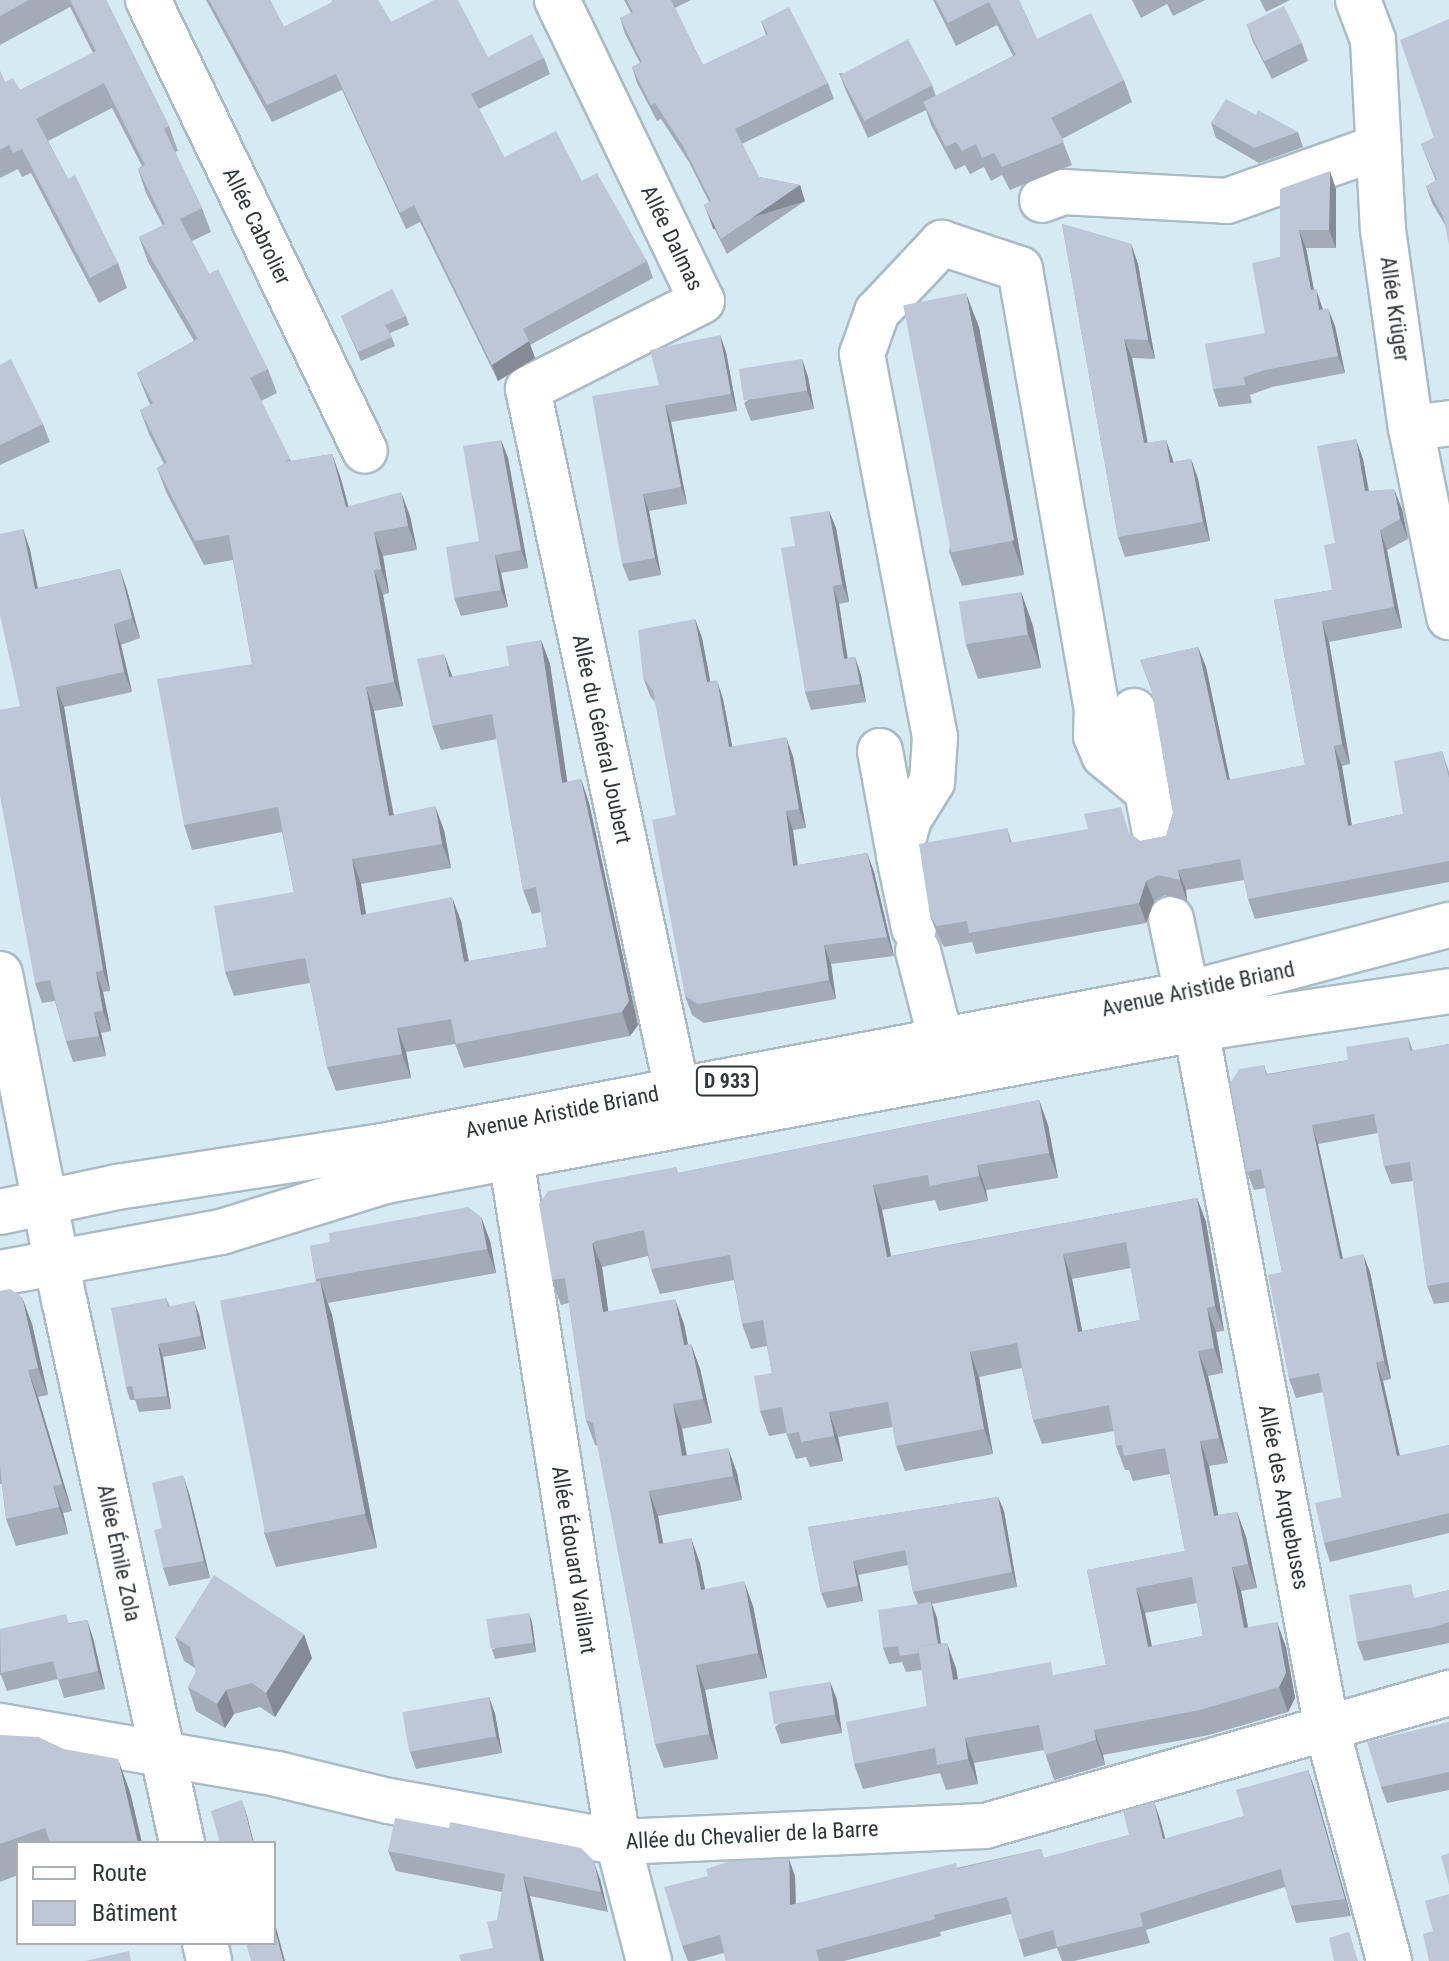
<!DOCTYPE html>
<meta charset="utf-8">
<style>
body{margin:0}
#map{position:relative;width:1449px;height:1961px;overflow:hidden;background:#d6eaf3;font-family:"Roboto Condensed",sans-serif}
div>[style]{position:absolute}
[style*='--x']{left:calc(var(--x)*1px);top:calc(var(--y)*1px);width:calc(var(--w)*1px);rotate:calc(var(--a)*1deg)}
.roads{filter:drop-shadow(2px 0 #a9bcc5) drop-shadow(-2px 0 #a9bcc5) drop-shadow(0 2px #a9bcc5) drop-shadow(0 -2px #a9bcc5)}
.minor>*{height:44px;margin:-22px;padding:0 22px;transform-origin:22px;border-radius:22px;background:#fff}
.major>*{height:44px;margin:-22px;padding:0 22px;transform-origin:22px;border-radius:22px;background:#fff}
.wall>*{inset:0;background:#a3abb9}
.shaded-wall>*{inset:0;background:#858b96;transform-origin:0 0}
.building>*{inset:0;background:#bec7d7;transform-origin:0 0}
span{translate:-50% -50%;white-space:nowrap;text-align:center;line-height:1.15;-webkit-text-stroke:6px #fff;paint-order:stroke}
.shield-label span{padding:2px 6px;background:#fff;border:2px solid;border-radius:6px;-webkit-text-stroke-width:0}
.shield-label{font-size:20px;color:#30373b;font-weight:700}
.street-label{font-size:22px;color:#30373b}
.legend{position:absolute;left:16px;top:1841px;width:260px;height:104px;box-sizing:border-box;background:#fff;border:2px solid #acafb1;margin:0;padding:10px 14px;list-style:none;font-size:24px;color:#30373b}
.legend li{display:flex;align-items:center;gap:16px;height:40px}
.legend b{width:40px;border:2px solid #acafb1}
</style>
<div id="map">
<div class="roads">
<div class="minor">
<div style="--x:148;--y:0;--w:500;--a:64.31"></div>
<div style="--x:557;--y:0;--w:334;--a:64.3"></div>
<div style="--x:702;--y:301;--w:195;--a:153.2"></div>
<div style="--x:528;--y:389;--w:717;--a:78"></div>
<div style="--x:1358;--y:0;--w:43;--a:69.4"></div>
<div style="--x:1373;--y:40;--w:190;--a:87"></div>
<div style="--x:1383;--y:230;--w:200;--a:82"></div>
<div style="--x:1411;--y:428;--w:193;--a:78.6"></div>
<div style="--x:1042;--y:200;--w:22;--a:-21"></div>
<div style="--x:1063;--y:192;--w:164;--a:3.1"></div>
<div style="--x:1227;--y:201;--w:161;--a:-19.6"></div>
<div style="--x:1411;--y:428;--w:38;--a:-7"></div>
<div style="--x:1134;--y:711;--w:81;--a:80.8"></div>
<div style="--x:880;--y:751;--w:106;--a:79.6"></div>
<div style="--x:1171;--y:919;--w:77;--a:78"></div>
<div style="--x:914;--y:928;--w:74;--a:-101.8"></div>
<div style="--x:899;--y:856;--w:38;--a:-75"></div>
<div style="--x:909;--y:819;--w:44;--a:-58.1"></div>
<div style="--x:932;--y:782;--w:45;--a:-86.2"></div>
<div style="--x:935;--y:737;--w:390;--a:-100.8"></div>
<div style="--x:862;--y:354;--w:45;--a:-70.3"></div>
<div style="--x:877;--y:312;--w:95;--a:-46.7"></div>
<div style="--x:942;--y:243;--w:82;--a:18.4"></div>
<div style="--x:1020;--y:269;--w:446;--a:80.1"></div>
<div style="--x:1097;--y:708;--w:28;--a:92"></div>
<div style="--x:1096;--y:736;--w:21;--a:67"></div>
<div style="--x:1104;--y:755;--w:56;--a:39.9"></div>
<div style="--x:1147;--y:791;--w:48;--a:79.2"></div>
<div style="--x:918;--y:951;--w:92;--a:75.5"></div>
<div style="--x:0;--y:974;--w:336;--a:78.9"></div>
<div style="--x:65;--y:1304;--w:552;--a:77.75"></div>
<div style="--x:1196;--y:1029;--w:712;--a:79.4"></div>
<div style="--x:1327;--y:1729;--w:240;--a:75"></div>
<div style="--x:511;--y:1157;--w:693;--a:81.12"></div>
<div style="--x:618;--y:1842;--w:123;--a:75.4"></div>
<div style="--x:0;--y:1726;--w:281;--a:9.8"></div>
<div style="--x:277;--y:1774;--w:115;--a:13.6"></div>
<div style="--x:389;--y:1801;--w:233;--a:10.2"></div>
<div style="--x:618;--y:1842;--w:367;--a:-2.5"></div>
<div style="--x:985;--y:1826;--w:483;--a:-16"></div>
<div style="--x:205;--y:1943;--w:18;--a:77"></div>
</div>
<div class="major">
<div style="--x:0;--y:1212;--w:121;--a:-12"></div>
<div style="--x:118;--y:1187;--w:267;--a:-8.8"></div>
<div style="--x:382;--y:1146;--w:819;--a:-10.69"></div>
<div style="--x:1187;--y:994;--w:271;--a:-14.8"></div>
<div style="--x:0;--y:1273;--w:225;--a:-10.5"></div>
<div style="--x:221;--y:1232;--w:173;--a:-17.2"></div>
<div style="--x:386;--y:1181;--w:127;--a:-10.9"></div>
<div style="--x:511;--y:1157;--w:697;--a:-10.58"></div>
<div style="--x:1196;--y:1029;--w:256;--a:-8.5"></div>
</div>
</div>
<div class="wall">
<div style="clip-path:polygon(0 0,106px 0,169px 126px,178px 151px,175px 152px,202px 208px,211px 232px,192px 241px,209px 274px,268px 369px,277px 393px,261px 401px,291px 461px,332px 454px,341px 479px,348px 506px,410px 516px,417px 550px,383px 556px,389px 593px,383px 595px,403px 706px,374px 711px,394px 815px,444px 830px,451px 868px,361px 884px,366px 914px,461px 921px,469px 961px,547px 947px,541px 912px,532px 914px,523px 890px,497px 739px,441px 750px,432px 726px,452px 677px,509px 666px,541px 640px,550px 664px,567px 782px,581px 779px,589px 803px,638px 1025px,630px 1036px,464px 1068px,455px 1044px,406px 1052px,411px 1078px,336px 1091px,327px 1067px,310px 983px,234px 996px,225px 972px,294px 892px,282px 832px,192px 850px,184px 825px,252px 664px,233px 560px,204px 565px,166px 492px,157px 468px,164px 464px,149px 434px,140px 410px,150px 405px,137px 373px,194px 341px,148px 262px,139px 237px,163px 226px,146px 193px,138px 169px,142px 166px,112px 108px,48px 141px,68px 179px,118px 263px,127px 288px,99px 303px,31px 173px,22px 177px,18px 169px,0 178px,0 71px,5px 82px,20px 90px,93px 53px,70px 7px,0 45px)"></div>
<div style="clip-path:polygon(206px 0,270px 0,284px 27px,333px 2px,332px 0,378px 0,391px 22px,488px 57px,544px 58px,550px 74px,479px 109px,504px 157px,582px 181px,647px 261px,653px 278px,530px 345px,535px 358px,498px 381px,420px 222px,406px 229px,342px 90px,272px 122px)"></div>
<div style="clip-path:polygon(624px 0,691px 0,675px 8px,703px 65px,766px 35px,761px 21px,828px 83px,834px 99px,742px 144px,759px 177px,800px 185px,805px 201px,727px 254px,710px 220px,704px 205px,709px 202px,689px 162px,661px 119px,657px 121px,637px 83px,632px 67px,640px 63px,625px 34px,620px 18px,631px 13px)"></div>
<div style="clip-path:polygon(933px 0,1019px 0,1037px 39px,1124px 80px,1132px 102px,1062px 139px,1072px 165px,1010px 190px,1002px 175px,991px 181px,984px 167px,970px 174px,965px 165px,955px 170px,931px 125px,926px 110px,868px 138px,846px 91px,839px 73px,932px 85px,936px 96px,1013px 56px,997px 25px,956px 46px)"></div>
<div style="clip-path:polygon(1132px 0,1205px 0,1173px 16px,1167px 4px,1141px 18px)"></div>
<div style="clip-path:polygon(1260px 0,1290px 0,1266px 12px)"></div>
<div style="clip-path:polygon(1449px 19px,1445px 225px,1432px 203px,1426px 186px,1436px 181px,1421px 144px,1434px 138px)"></div>
<div style="clip-path:polygon(1247px 25px,1302px 43px,1308px 61px,1272px 79px,1253px 42px)"></div>
<div style="clip-path:polygon(1256px 115px,1298px 132px,1303px 147px,1259px 163px,1216px 138px,1211px 123px)"></div>
<div style="clip-path:polygon(1280px 189px,1336px 189px,1336px 248px,1306px 248px,1314px 289px,1323px 309px,1335px 326px,1345px 373px,1272px 387px,1250px 395px,1252px 403px,1219px 407px,1213px 389px,1265px 333px,1280px 257px)"></div>
<div style="clip-path:polygon(1062px 224px,1131px 244px,1138px 264px,1155px 359px,1132px 358px,1148px 443px,1166px 440px,1173px 462px,1191px 459px,1198px 479px,1210px 541px,1125px 557px,1118px 537px)"></div>
<div style="clip-path:polygon(341px 316px,406px 316px,409px 325px,390px 333px,395px 346px,361px 361px)"></div>
<div style="clip-path:polygon(979px 327px,1024px 575px,962px 586px,949px 552px)"></div>
<div style="clip-path:polygon(720px 335px,726px 352px,737px 411px,671px 422px,687px 504px,649px 511px,661px 575px,629px 581px,622px 564px,659px 385px)"></div>
<div style="clip-path:polygon(802px 359px,808px 377px,814px 409px,751px 421px,744px 403px)"></div>
<div style="clip-path:polygon(0 365px,43px 424px,50px 442px,0 465px)"></div>
<div style="clip-path:polygon(501px 440px,508px 458px,528px 568px,501px 573px,508px 607px,461px 616px,454px 598px,479px 541px)"></div>
<div style="clip-path:polygon(1363px 459px,1369px 491px,1402px 509px,1408px 539px,1387px 550px,1402px 628px,1329px 642px,1350px 764px,1342px 766px,1352px 825px,1403px 814px,1442px 751px,1449px 772px,1449px 882px,1255px 919px,1248px 899px,1244px 880px,1186px 890px,1187px 901px,1165px 895px,1154px 901px,1146px 923px,976px 954px,972px 942px,944px 947px,938px 936px,930px 916px,1007px 828px,1012px 843px,1131px 834px,1140px 841px,1166px 836px,1173px 813px,1152px 691px,1140px 660px,1198px 647px,1206px 667px,1230px 780px,1305px 765px,1274px 600px,1332px 590px,1335px 543px)"></div>
<div style="clip-path:polygon(829px 511px,836px 528px,849px 602px,839px 604px,848px 658px,855px 657px,861px 675px,866px 702px,811px 710px,805px 692px,795px 546px)"></div>
<div style="clip-path:polygon(23px 529px,30px 550px,38px 588px,120px 569px,127px 590px,140px 638px,121px 645px,132px 692px,64px 707px,110px 991px,103px 992px,111px 1031px,101px 1033px,106px 1056px,73px 1062px,66px 1041px,55px 1001px,42px 1003px,35px 983px,20px 706px)"></div>
<div style="clip-path:polygon(1021px 592px,1033px 626px,1041px 668px,978px 679px,966px 645px)"></div>
<div style="clip-path:polygon(695px 619px,702px 638px,710px 681px,723px 699px,732px 746px,793px 756px,806px 828px,793px 830px,798px 865px,867px 853px,874px 872px,894px 956px,831px 964px,836px 999px,704px 1023px,692px 1015px,685px 996px,676px 815px,656px 703px,650px 696px,643px 677px)"></div>
<div style="clip-path:polygon(1408px 1037px,1413px 1051px,1449px 1044px,1449px 1302px,1434px 1304px,1427px 1286px,1413px 1181px,1391px 1184px,1384px 1166px,1378px 1133px,1318px 1144px,1343px 1259px,1370px 1272px,1391px 1379px,1383px 1381px,1400px 1456px,1449px 1445px,1449px 1533px,1330px 1562px,1324px 1543px,1342px 1497px,1323px 1392px,1296px 1398px,1289px 1379px,1282px 1272px,1265px 1188px,1254px 1190px,1247px 1172px,1264px 1065px,1267px 1074px,1348px 1060px)"></div>
<div style="clip-path:polygon(evenodd,1039px 1100px,1048px 1125px,1058px 1178px,986px 1190px,988px 1201px,939px 1211px,935px 1200px,882px 1210px,891px 1256px,1197px 1198px,1206px 1222px,1224px 1331px,1216px 1332px,1223px 1373px,1208px 1376px,1228px 1463px,1209px 1466px,1214px 1497px,1218px 1515px,1237px 1512px,1246px 1537px,1257px 1588px,1241px 1591px,1248px 1627px,1286px 1647px,1295px 1698px,1288px 1712px,1209px 1735px,1103px 1755px,1105px 1765px,1054px 1780px,1044px 1750px,974px 1763px,978px 1784px,946px 1790px,940px 1773px,863px 1789px,854px 1764px,927px 1706px,922px 1670px,906px 1672px,902px 1662px,889px 1664px,883px 1648px,918px 1604px,913px 1592px,908px 1565px,858px 1575px,863px 1601px,827px 1608px,821px 1593px,808px 1527px,998px 1497px,1004px 1511px,1017px 1587px,932px 1604px,937px 1618px,941px 1643px,956px 1668px,958px 1679px,1056px 1675px,1106px 1665px,1087px 1570px,1185px 1551px,1170px 1474px,1133px 1481px,1129px 1470px,1125px 1470px,1116px 1446px,1114px 1431px,1042px 1444px,1033px 1420px,1022px 1368px,979px 1377px,993px 1454px,905px 1471px,896px 1446px,893px 1427px,838px 1437px,843px 1461px,810px 1467px,806px 1457px,796px 1459px,786px 1433px,769px 1436px,760px 1411px,772px 1373px,767px 1346px,751px 1349px,742px 1324px,734px 1280px,660px 1294px,651px 1269px,648px 1256px,602px 1267px,608px 1311px,684px 1324px,688px 1345px,691px 1344px,700px 1369px,712px 1423px,682px 1429px,687px 1455px,737px 1473px,742px 1500px,658px 1516px,663px 1543px,700px 1563px,705px 1589px,753px 1606px,767px 1678px,705px 1690px,718px 1759px,664px 1768px,655px 1744px,598px 1446px,595px 1445px,586px 1420px,569px 1303px,561px 1305px,552px 1280px,676px 1167px,678px 1173px,1039px 1100px,1131px 1268px,1140px 1320px,1082px 1331px,1072px 1279px,1131px 1268px,1039px 1100px,1197px 1603px,1203px 1636px,1152px 1646px,1145px 1613px,1197px 1603px)"></div>
<div style="clip-path:polygon(481px 1217px,490px 1241px,496px 1273px,328px 1303px,332px 1315px,377px 1548px,276px 1567px,264px 1533px,316px 1281px,310px 1246px)"></div>
<div style="clip-path:polygon(0 1291px,32px 1324px,48px 1395px,38px 1397px,72px 1511px,63px 1513px,68px 1534px,16px 1546px,6px 1519px,2px 1484px,0 1484px)"></div>
<div style="clip-path:polygon(166px 1298px,170px 1307px,199px 1314px,206px 1349px,163px 1357px,171px 1409px,139px 1412px,135px 1400px,130px 1400px,126px 1387px)"></div>
<div style="clip-path:polygon(189px 1493px,210px 1578px,169px 1586px,163px 1568px)"></div>
<div style="clip-path:polygon(1449px 1590px,1449px 1643px,1364px 1661px,1357px 1642px,1416px 1598px)"></div>
<div style="clip-path:polygon(87px 1620px,93px 1638px,105px 1689px,64px 1698px,58px 1679px,7px 1691px,1px 1675px,0 1675px,0 1629px,70px 1623px)"></div>
<div style="clip-path:polygon(532px 1622px,536px 1652px,495px 1659px,492px 1650px)"></div>
<div style="clip-path:polygon(175px 1637px,312px 1658px,275px 1717px,260px 1707px,234px 1714px,225px 1728px,196px 1711px,188px 1687px,196px 1672px,195px 1668px,184px 1661px)"></div>
<div style="clip-path:polygon(830px 1682px,837px 1700px,842px 1733px,781px 1744px,775px 1727px)"></div>
<div style="clip-path:polygon(489px 1697px,495px 1714px,502px 1753px,416px 1769px,410px 1752px)"></div>
<div style="clip-path:polygon(1449px 1722px,1449px 1790px,1387px 1803px,1381px 1787px)"></div>
<div style="clip-path:polygon(0 1735px,130px 1792px,142px 1843px,18px 1843px,18px 1875px,0 1882px)"></div>
<div style="clip-path:polygon(1308px 1770px,1314px 1787px,1351px 1916px,1296px 1923px,1285px 1887px,1146px 1930px,1150px 1943px,1074px 1961px,1062px 1961px,1057px 1948px,1024px 1957px,1011px 1914px,940px 1932px,941px 1936px,844px 1961px,726px 1961px,724px 1953px,694px 1961px,688px 1961px,682px 1946px,708px 1876px,795px 1876px,796px 1904px,1041px 1849px,1044px 1858px,1129px 1835px,1154px 1802px,1165px 1839px,1244px 1816px)"></div>
<div style="clip-path:polygon(388px 1851px,600px 1879px,608px 1912px,530px 1896px,544px 1961px,461px 1961px,493px 1948px,502px 1892px,396px 1871px)"></div>
</div>
<div class="shaded-wall">
<div style="clip-path:polygon(1330px 171px,1336px 189px,1336px 248px,1329px 230px)"></div>
<div style="left:800px;top:185px;width:17px;height:96px;rotate:73deg"></div>
<div style="clip-path:polygon(1299px 230px,1306px 248px,1317px 308px,1311px 290px)"></div>
<div style="clip-path:polygon(1131px 244px,1138px 264px,1155px 359px,1148px 340px)"></div>
<div style="clip-path:polygon(1316px 289px,1322px 307px,1326px 327px,1319px 310px)"></div>
<div style="clip-path:polygon(966px 293px,979px 327px,1024px 575px,1012px 541px)"></div>
<div style="clip-path:polygon(1328px 308px,1335px 326px,1345px 373px,1338px 356px)"></div>
<div style="clip-path:polygon(720px 335px,726px 352px,737px 411px,731px 394px)"></div>
<div style="clip-path:polygon(1124px 339px,1132px 358px,1151px 463px,1144px 443px)"></div>
<div style="clip-path:polygon(529px 341px,535px 358px,498px 381px,492px 365px)"></div>
<div style="clip-path:polygon(802px 359px,808px 377px,814px 409px,807px 391px)"></div>
<div style="clip-path:polygon(665px 405px,671px 422px,687px 504px,681px 487px)"></div>
<div style="clip-path:polygon(1356px 439px,1363px 459px,1372px 511px,1365px 491px)"></div>
<div style="clip-path:polygon(501px 440px,508px 458px,528px 568px,521px 550px)"></div>
<div style="clip-path:polygon(1166px 440px,1173px 460px,1177px 483px,1170px 463px)"></div>
<div style="clip-path:polygon(332px 454px,341px 479px,355px 531px,346px 507px)"></div>
<div style="clip-path:polygon(1191px 459px,1198px 479px,1210px 541px,1203px 522px)"></div>
<div style="clip-path:polygon(1394px 489px,1402px 509px,1408px 539px,1400px 519px)"></div>
<div style="clip-path:polygon(401px 492px,410px 516px,417px 550px,408px 526px)"></div>
<div style="clip-path:polygon(643px 494px,649px 511px,661px 575px,655px 558px)"></div>
<div style="clip-path:polygon(829px 511px,836px 528px,849px 602px,842px 584px)"></div>
<div style="clip-path:polygon(23px 529px,30px 550px,42px 610px,35px 589px)"></div>
<div style="clip-path:polygon(1380px 530px,1387px 550px,1402px 628px,1394px 607px)"></div>
<div style="clip-path:polygon(374px 532px,383px 556px,389px 593px,381px 569px)"></div>
<div style="clip-path:polygon(495px 555px,501px 573px,508px 607px,501px 590px)"></div>
<div style="clip-path:polygon(120px 569px,127px 590px,140px 638px,132px 618px)"></div>
<div style="clip-path:polygon(374px 570px,383px 595px,403px 706px,394px 682px)"></div>
<div style="clip-path:polygon(833px 586px,839px 604px,850px 676px,844px 659px)"></div>
<div style="clip-path:polygon(1021px 592px,1033px 626px,1041px 668px,1028px 634px)"></div>
<div style="clip-path:polygon(695px 619px,702px 638px,714px 701px,707px 682px)"></div>
<div style="clip-path:polygon(1322px 621px,1329px 642px,1350px 764px,1342px 744px)"></div>
<div style="clip-path:polygon(114px 624px,121px 645px,132px 692px,124px 672px)"></div>
<div style="clip-path:polygon(541px 640px,550px 664px,571px 807px,562px 783px)"></div>
<div style="clip-path:polygon(1198px 647px,1206px 667px,1234px 800px,1227px 780px)"></div>
<div style="clip-path:polygon(444px 654px,453px 678px,449px 677px)"></div>
<div style="clip-path:polygon(855px 657px,861px 675px,866px 702px,860px 684px)"></div>
<div style="clip-path:polygon(717px 680px,723px 699px,736px 766px,729px 747px)"></div>
<div style="clip-path:polygon(56px 687px,64px 707px,110px 991px,103px 970px)"></div>
<div style="clip-path:polygon(366px 687px,374px 711px,398px 840px,389px 816px)"></div>
<div style="clip-path:polygon(786px 737px,793px 756px,806px 828px,799px 809px)"></div>
<div style="clip-path:polygon(1334px 746px,1342px 766px,1355px 846px,1348px 826px)"></div>
<div style="clip-path:polygon(581px 779px,589px 803px,638px 1025px,630px 1036px,622px 1012px)"></div>
<div style="clip-path:polygon(435px 806px,444px 830px,451px 868px,442px 844px)"></div>
<div style="clip-path:polygon(786px 811px,793px 830px,800px 885px,793px 866px)"></div>
<div style="clip-path:polygon(867px 853px,874px 872px,894px 956px,887px 937px)"></div>
<div style="clip-path:polygon(352px 859px,361px 884px,370px 939px,361px 915px)"></div>
<div style="clip-path:polygon(1178px 870px,1186px 890px,1187px 901px,1180px 880px)"></div>
<div style="clip-path:polygon(1146px 881px,1154px 901px,1146px 923px,1139px 903px)"></div>
<div style="clip-path:polygon(452px 897px,461px 921px,473px 986px,464px 962px)"></div>
<div style="clip-path:polygon(824px 945px,831px 964px,836px 999px,829px 980px)"></div>
<div style="clip-path:polygon(96px 972px,103px 992px,111px 1031px,103px 1011px)"></div>
<div style="clip-path:polygon(94px 1012px,101px 1033px,106px 1056px,99px 1036px)"></div>
<div style="clip-path:polygon(397px 1028px,406px 1052px,411px 1078px,402px 1054px)"></div>
<div style="clip-path:polygon(1039px 1100px,1048px 1125px,1058px 1178px,1049px 1153px)"></div>
<div style="clip-path:polygon(1312px 1125px,1318px 1144px,1347px 1278px,1340px 1259px)"></div>
<div style="clip-path:polygon(977px 1165px,986px 1190px,988px 1201px,979px 1176px)"></div>
<div style="clip-path:polygon(873px 1185px,882px 1210px,896px 1282px,887px 1257px)"></div>
<div style="clip-path:polygon(1197px 1198px,1206px 1222px,1224px 1331px,1215px 1306px)"></div>
<div style="clip-path:polygon(481px 1217px,490px 1241px,496px 1273px,487px 1249px)"></div>
<div style="clip-path:polygon(592px 1242px,602px 1267px,612px 1337px,603px 1312px)"></div>
<div style="clip-path:polygon(1063px 1254px,1072px 1279px,1087px 1356px,1078px 1332px)"></div>
<div style="clip-path:polygon(1363px 1254px,1370px 1272px,1391px 1379px,1384px 1361px)"></div>
<div style="clip-path:polygon(320px 1281px,332px 1315px,377px 1548px,365px 1514px)"></div>
<div style="clip-path:polygon(22px 1297px,32px 1324px,48px 1395px,38px 1368px)"></div>
<div style="clip-path:polygon(675px 1299px,684px 1324px,693px 1370px,684px 1345px)"></div>
<div style="clip-path:polygon(194px 1301px,199px 1314px,206px 1349px,201px 1336px)"></div>
<div style="clip-path:polygon(1207px 1308px,1216px 1332px,1223px 1373px,1214px 1348px)"></div>
<div style="clip-path:polygon(158px 1344px,163px 1357px,171px 1409px,167px 1396px)"></div>
<div style="clip-path:polygon(691px 1344px,700px 1369px,712px 1423px,703px 1399px)"></div>
<div style="clip-path:polygon(1198px 1351px,1208px 1376px,1228px 1463px,1219px 1438px)"></div>
<div style="clip-path:polygon(970px 1352px,979px 1377px,993px 1454px,984px 1429px)"></div>
<div style="clip-path:polygon(1376px 1362px,1383px 1381px,1404px 1475px,1397px 1456px)"></div>
<div style="clip-path:polygon(28px 1370px,38px 1397px,72px 1511px,62px 1484px)"></div>
<div style="clip-path:polygon(673px 1404px,682px 1429px,691px 1481px,682px 1456px)"></div>
<div style="clip-path:polygon(829px 1412px,838px 1437px,843px 1461px,834px 1436px)"></div>
<div style="clip-path:polygon(1200px 1441px,1209px 1466px,1223px 1541px,1214px 1516px)"></div>
<div style="clip-path:polygon(728px 1448px,737px 1473px,742px 1500px,733px 1476px)"></div>
<div style="clip-path:polygon(183px 1475px,189px 1493px,210px 1578px,204px 1561px)"></div>
<div style="clip-path:polygon(53px 1486px,63px 1513px,68px 1534px,59px 1507px)"></div>
<div style="clip-path:polygon(649px 1491px,658px 1516px,668px 1569px,659px 1544px)"></div>
<div style="clip-path:polygon(998px 1497px,1004px 1511px,1017px 1587px,1012px 1572px)"></div>
<div style="clip-path:polygon(1237px 1512px,1246px 1537px,1257px 1588px,1248px 1564px)"></div>
<div style="clip-path:polygon(691px 1538px,700px 1563px,710px 1615px,701px 1590px)"></div>
<div style="clip-path:polygon(853px 1561px,858px 1575px,863px 1601px,858px 1586px)"></div>
<div style="clip-path:polygon(1232px 1567px,1241px 1591px,1253px 1653px,1244px 1628px)"></div>
<div style="clip-path:polygon(744px 1581px,753px 1606px,767px 1678px,758px 1653px)"></div>
<div style="clip-path:polygon(1136px 1588px,1145px 1613px,1157px 1672px,1148px 1647px)"></div>
<div style="clip-path:polygon(931px 1602px,937px 1618px,944px 1666px,938px 1649px)"></div>
<div style="clip-path:polygon(529px 1613px,532px 1622px,536px 1652px,533px 1643px)"></div>
<div style="clip-path:polygon(87px 1620px,93px 1638px,105px 1689px,98px 1671px)"></div>
<div style="clip-path:polygon(1277px 1622px,1286px 1647px,1295px 1698px,1288px 1712px,1279px 1687px)"></div>
<div style="clip-path:polygon(304px 1634px,312px 1658px,275px 1717px,266px 1693px)"></div>
<div style="clip-path:polygon(947px 1643px,956px 1668px,962px 1705px,953px 1680px)"></div>
<div style="clip-path:polygon(696px 1665px,705px 1690px,718px 1759px,709px 1734px)"></div>
<div style="clip-path:polygon(830px 1682px,837px 1700px,842px 1733px,835px 1715px)"></div>
<div style="clip-path:polygon(226px 1690px,234px 1714px,225px 1728px,217px 1704px)"></div>
<div style="clip-path:polygon(489px 1697px,495px 1714px,502px 1753px,496px 1736px)"></div>
<div style="clip-path:polygon(1094px 1730px,1103px 1755px,1105px 1765px,1096px 1740px)"></div>
<div style="clip-path:polygon(965px 1738px,974px 1763px,978px 1784px,968px 1759px)"></div>
<div style="clip-path:polygon(118px 1759px,130px 1792px,142px 1843px,138px 1843px)"></div>
<div style="clip-path:polygon(1308px 1770px,1314px 1787px,1351px 1916px,1345px 1899px)"></div>
<div style="clip-path:polygon(242px 1800px,247px 1816px,254px 1843px,253px 1843px)"></div>
<div style="clip-path:polygon(1154px 1802px,1160px 1819px,1170px 1856px,1163px 1839px)"></div>
<div style="clip-path:polygon(789px 1859px,795px 1876px,796px 1922px,790px 1905px)"></div>
<div style="clip-path:polygon(593px 1860px,600px 1879px,608px 1912px,601px 1892px)"></div>
<div style="clip-path:polygon(523px 1876px,530px 1896px,544px 1961px,540px 1961px)"></div>
<div style="clip-path:polygon(274px 1920px,285px 1961px,283px 1961px,274px 1927px)"></div>
</div>
<div class="building">
<div style="clip-path:polygon(0 0,29px 0,0 16px)"></div>
<div style="clip-path:polygon(70px 0,106px 0,169px 126px,164px 129px,202px 208px,180px 219px,209px 274px,218px 269px,268px 369px,250px 378px,290px 459px,284px 462px,332px 454px,346px 507px,401px 492px,408px 526px,374px 532px,381px 569px,374px 570px,394px 682px,366px 687px,389px 816px,435px 806px,442px 844px,352px 859px,361px 915px,452px 897px,464px 962px,547px 947px,536px 887px,523px 890px,492px 714px,432px 726px,417px 659px,444px 654px,449px 677px,509px 666px,506px 646px,541px 640px,562px 783px,581px 779px,629px 1001px,622px 1012px,456px 1044px,451px 1019px,397px 1028px,402px 1054px,327px 1067px,305px 958px,225px 972px,214px 906px,294px 892px,278px 807px,184px 825px,157px 679px,252px 664px,229px 535px,195px 541px,157px 468px,167px 463px,140px 410px,153px 403px,137px 373px,198px 339px,139px 237px,165px 224px,138px 169px,145px 165px,104px 83px,36px 119px,68px 179px,75px 175px,118px 263px,90px 278px,22px 149px,13px 153px,9px 145px,0 150px,0 71px,5px 82px,13px 78px,20px 90px,96px 51px)"></div>
<div style="clip-path:polygon(209px 0,270px 0,284px 27px,334px 1px,333px 0,378px 0,391px 22px,434px 0,458px 0,488px 57px,532px 34px,544px 58px,471px 94px,504px 157px,556px 131px,582px 181px,597px 173px,647px 261px,523px 329px,529px 341px,492px 365px,414px 205px,400px 213px,336px 74px,267px 105px)"></div>
<div style="clip-path:polygon(627px 0,671px 0,703px 65px,768px 34px,761px 21px,789px 7px,828px 83px,735px 129px,759px 177px,800px 185px,721px 239px,704px 205px,711px 201px,683px 146px,655px 103px,651px 105px,632px 67px,642px 62px,620px 18px,633px 12px)"></div>
<div style="clip-path:polygon(936px 0,1019px 0,1037px 39px,1091px 13px,1124px 80px,1051px 118px,1064px 142px,1002px 167px,994px 153px,982px 158px,976px 144px,962px 151px,956px 142px,946px 147px,923px 102px,1016px 55px,989px 2px,948px 23px)"></div>
<div style="left:1284px;top:6px;width:41px;height:42px;rotate:64deg"></div>
<div style="clip-path:polygon(1449px 19px,1449px 245px,1443px 216px,1426px 186px,1437px 180px,1421px 144px,1434px 138px,1400px 40px)"></div>
<div style="left:908px;top:39px;width:52px;height:77px;rotate:62deg"></div>
<div style="clip-path:polygon(1226px 99px,1256px 115px,1258px 110px,1298px 132px,1254px 148px,1211px 123px)"></div>
<div style="clip-path:polygon(1330px 171px,1329px 230px,1299px 230px,1311px 290px,1316px 289px,1319px 310px,1328px 308px,1338px 356px,1265px 370px,1244px 377px,1245px 385px,1213px 389px,1205px 344px,1265px 333px,1252px 263px,1280px 257px,1280px 189px)"></div>
<div style="clip-path:polygon(1062px 224px,1131px 244px,1148px 340px,1124px 339px,1144px 443px,1166px 440px,1170px 463px,1191px 459px,1203px 522px,1118px 537px)"></div>
<div style="clip-path:polygon(392px 289px,406px 316px,385px 325px,392px 337px,358px 352px,341px 316px)"></div>
<div style="left:966px;top:293px;width:252px;height:64px;rotate:79deg"></div>
<div style="clip-path:polygon(720px 335px,731px 394px,665px 405px,681px 487px,643px 494px,655px 558px,622px 564px,592px 396px,659px 385px,650px 350px)"></div>
<div style="clip-path:polygon(11px 359px,43px 424px,0 445px,0 365px)"></div>
<div style="left:802px;top:359px;width:32px;height:64px;rotate:81deg"></div>
<div style="clip-path:polygon(1356px 439px,1365px 491px,1394px 489px,1400px 519px,1380px 530px,1394px 607px,1322px 621px,1342px 744px,1334px 746px,1348px 826px,1403px 814px,1394px 761px,1442px 751px,1449px 778px,1449px 861px,1248px 899px,1240px 859px,1178px 870px,1180px 880px,1158px 875px,1146px 881px,1139px 903px,969px 933px,967px 921px,937px 926px,930px 916px,919px 844px,1007px 828px,1010px 843px,1088px 829px,1084px 814px,1121px 807px,1129px 833px,1140px 841px,1166px 836px,1173px 813px,1151px 687px,1140px 660px,1198px 647px,1227px 780px,1305px 765px,1274px 600px,1332px 590px,1324px 545px,1335px 543px,1317px 446px)"></div>
<div style="clip-path:polygon(501px 440px,521px 550px,495px 555px,501px 590px,454px 598px,446px 547px,479px 541px,463px 446px)"></div>
<div style="clip-path:polygon(829px 511px,842px 584px,833px 586px,844px 659px,855px 657px,860px 684px,805px 692px,781px 548px,795px 546px,790px 517px)"></div>
<div style="clip-path:polygon(23px 529px,35px 589px,120px 569px,132px 618px,114px 624px,124px 672px,56px 687px,103px 970px,96px 972px,103px 1011px,94px 1012px,99px 1036px,66px 1041px,50px 980px,35px 983px,0 796px,0 710px,20px 706px,0 615px,0 534px)"></div>
<div style="left:1021px;top:592px;width:43px;height:63px;rotate:81deg"></div>
<div style="clip-path:polygon(695px 619px,707px 682px,717px 680px,729px 747px,786px 737px,799px 809px,786px 811px,793px 866px,867px 853px,887px 937px,824px 945px,829px 980px,698px 1004px,685px 996px,652px 820px,676px 815px,653px 691px,643px 677px,638px 630px)"></div>
<div style="clip-path:polygon(1408px 1037px,1410px 1051px,1449px 1044px,1449px 1282px,1427px 1286px,1410px 1162px,1384px 1166px,1374px 1114px,1312px 1125px,1340px 1259px,1363px 1254px,1384px 1361px,1376px 1362px,1397px 1456px,1449px 1445px,1449px 1513px,1324px 1543px,1315px 1503px,1342px 1497px,1319px 1373px,1289px 1379px,1268px 1275px,1282px 1272px,1261px 1169px,1247px 1172px,1230px 1084px,1239px 1069px,1264px 1065px,1266px 1075px,1348px 1060px,1346px 1047px)"></div>
<div style="clip-path:polygon(evenodd,1039px 1100px,1049px 1153px,977px 1165px,979px 1176px,930px 1186px,928px 1175px,873px 1185px,887px 1257px,1197px 1198px,1215px 1306px,1207px 1308px,1214px 1348px,1198px 1351px,1219px 1438px,1200px 1441px,1205px 1472px,1214px 1516px,1237px 1512px,1248px 1564px,1232px 1567px,1244px 1628px,1277px 1622px,1286px 1673px,1279px 1687px,1200px 1710px,1094px 1730px,1096px 1740px,1045px 1755px,1039px 1725px,965px 1738px,968px 1759px,937px 1765px,935px 1748px,854px 1764px,846px 1722px,927px 1706px,918px 1646px,947px 1643px,953px 1680px,1051px 1662px,1053px 1675px,1106px 1665px,1087px 1570px,1185px 1551px,1165px 1448px,1124px 1456px,1122px 1445px,1116px 1446px,1109px 1405px,1033px 1420px,1017px 1343px,970px 1352px,984px 1429px,896px 1446px,888px 1402px,829px 1412px,834px 1436px,801px 1442px,799px 1432px,787px 1434px,782px 1407px,760px 1411px,754px 1376px,772px 1373px,763px 1320px,742px 1324px,730px 1255px,651px 1269px,644px 1230px,592px 1242px,603px 1312px,675px 1299px,684px 1345px,691px 1344px,703px 1399px,673px 1404px,682px 1456px,728px 1448px,733px 1476px,649px 1491px,659px 1544px,691px 1538px,701px 1590px,744px 1581px,758px 1653px,696px 1665px,709px 1734px,655px 1744px,593px 1423px,586px 1420px,565px 1278px,552px 1280px,539px 1204px,548px 1191px,676px 1167px,678px 1173px,1039px 1100px,1126px 1242px,1140px 1320px,1078px 1332px,1063px 1254px,1126px 1242px,1039px 1100px,1192px 1577px,1203px 1636px,1148px 1647px,1136px 1588px,1192px 1577px)"></div>
<div style="clip-path:polygon(468px 1207px,481px 1217px,487px 1249px,316px 1279px,310px 1246px,330px 1242px,329px 1233px)"></div>
<div style="left:320px;top:1281px;width:237px;height:102px;rotate:79deg"></div>
<div style="clip-path:polygon(10px 1289px,22px 1297px,38px 1368px,28px 1370px,62px 1484px,53px 1486px,59px 1507px,6px 1519px,0 1466px,0 1291px)"></div>
<div style="clip-path:polygon(166px 1298px,168px 1307px,194px 1301px,201px 1336px,158px 1344px,167px 1396px,135px 1399px,132px 1386px,126px 1387px,111px 1308px)"></div>
<div style="clip-path:polygon(183px 1475px,204px 1561px,163px 1568px,154px 1530px,162px 1528px,152px 1483px)"></div>
<div style="clip-path:polygon(998px 1497px,1012px 1572px,913px 1592px,905px 1550px,853px 1561px,858px 1586px,821px 1593px,808px 1527px)"></div>
<div style="clip-path:polygon(214px 1575px,304px 1634px,266px 1693px,252px 1683px,226px 1690px,217px 1704px,188px 1687px,196px 1672px,190px 1647px,175px 1637px)"></div>
<div style="clip-path:polygon(1411px 1584px,1414px 1598px,1449px 1590px,1449px 1622px,1434px 1627px,1357px 1642px,1349px 1595px)"></div>
<div style="clip-path:polygon(931px 1602px,938px 1644px,918px 1646px,919px 1653px,900px 1656px,898px 1646px,883px 1648px,878px 1610px)"></div>
<div style="left:529px;top:1613px;width:30px;height:43px;rotate:82deg"></div>
<div style="clip-path:polygon(66px 1614px,69px 1624px,87px 1620px,98px 1671px,58px 1680px,53px 1661px,1px 1673px,0 1629px)"></div>
<div style="left:830px;top:1682px;width:33px;height:62px;rotate:81deg"></div>
<div style="left:489px;top:1697px;width:40px;height:88px;rotate:80deg"></div>
<div style="clip-path:polygon(1449px 1722px,1449px 1772px,1381px 1787px,1367px 1742px)"></div>
<div style="clip-path:polygon(0 1735px,38px 1737px,64px 1749px,118px 1759px,138px 1843px,50px 1843px,45px 1828px,0 1844px)"></div>
<div style="clip-path:polygon(1308px 1770px,1345px 1899px,1290px 1906px,1281px 1869px,1140px 1913px,1143px 1926px,1057px 1947px,1053px 1930px,1018px 1940px,1007px 1897px,934px 1915px,935px 1919px,816px 1950px,819px 1961px,726px 1961px,720px 1935px,682px 1946px,664px 1887px,708px 1876px,706px 1869px,731px 1861px,789px 1859px,790px 1905px,956px 1863px,957px 1869px,1041px 1849px,1044px 1858px,1129px 1835px,1123px 1811px,1154px 1802px,1163px 1839px,1244px 1816px,1236px 1790px)"></div>
<div style="clip-path:polygon(242px 1800px,253px 1843px,220px 1843px,211px 1811px)"></div>
<div style="clip-path:polygon(395px 1818px,449px 1828px,450px 1822px,581px 1848px,593px 1860px,601px 1892px,523px 1876px,540px 1961px,461px 1961px,459px 1955px,493px 1948px,487px 1922px,497px 1920px,505px 1874px,388px 1851px)"></div>
<div style="clip-path:polygon(1449px 1853px,1449px 1885px,1441px 1856px)"></div>
<div style="clip-path:polygon(1449px 1894px,1449px 1961px,1429px 1961px,1423px 1934px,1433px 1931px,1425px 1901px)"></div>
<div style="clip-path:polygon(274px 1927px,283px 1961px,251px 1961px,246px 1943px,274px 1943px)"></div>
<div style="clip-path:polygon(1349px 1932px,1358px 1961px,1334px 1961px,1329px 1938px)"></div>
<div style="clip-path:polygon(129px 1951px,131px 1961px,85px 1961px)"></div>
</div>
<div class="shield-label">
<span style="left:727px;top:1081px">D 933</span>
</div>
<div class="street-label">
<span style="left:257px;top:226px;rotate:64deg">Allée Cabrolier</span>
<span style="left:672px;top:238px;rotate:64deg">Allée Dalmas</span>
<span style="left:1395px;top:309px;rotate:82deg">Allée Krüger</span>
<span style="left:602px;top:739px;rotate:78deg">Allée du Général Joubert</span>
<span style="left:1198px;top:989px;rotate:-12deg">Avenue Aristide Briand</span>
<span style="left:562px;top:1112px;rotate:-11deg">Avenue Aristide Briand</span>
<span style="left:1284px;top:1497px;rotate:79deg">Allée des Arquebuses</span>
<span style="left:119px;top:1553px;rotate:78deg">Allée Émile Zola</span>
<span style="left:574px;top:1560px;rotate:81deg">Allée Édouard Vaillant</span>
<span style="left:752px;top:1835px;rotate:-3deg">Allée du Chevalier de la Barre</span>
</div>
<ul class="legend">
<li><b style="height:10px;background:#fff"></b>Route</li>
<li><b style="height:22px;background:#bec7d7"></b>Bâtiment</li>
</ul>
</div>
